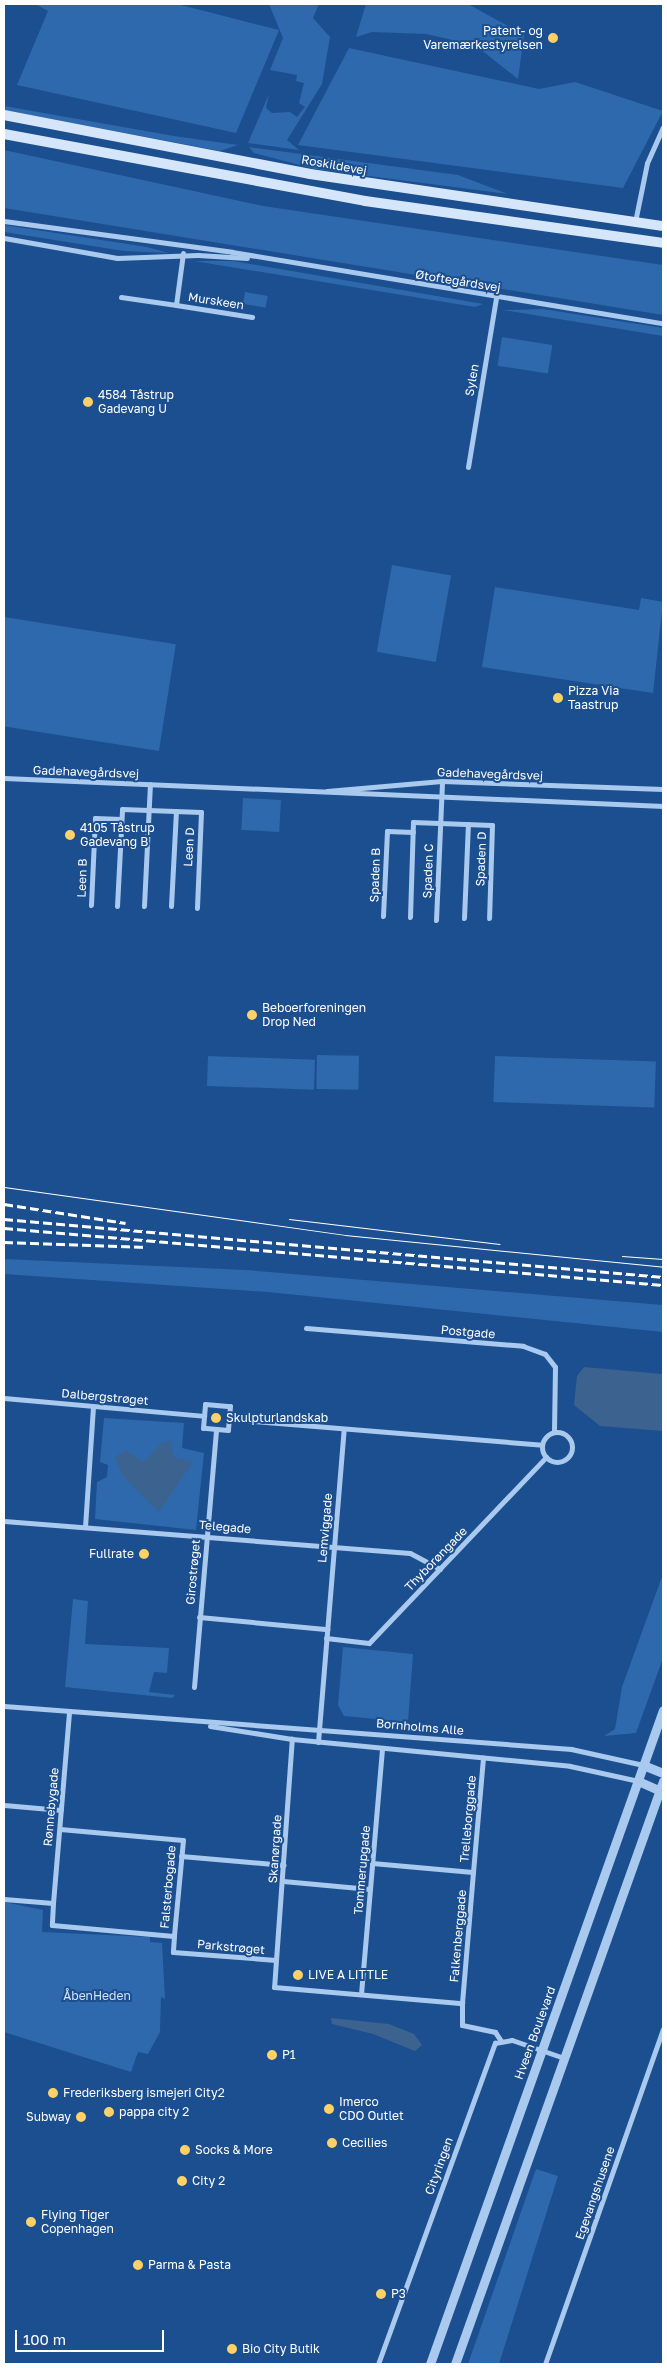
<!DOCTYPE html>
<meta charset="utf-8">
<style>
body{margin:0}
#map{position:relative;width:667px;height:2368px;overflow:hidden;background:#1b4f8f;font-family:"Golos Text",sans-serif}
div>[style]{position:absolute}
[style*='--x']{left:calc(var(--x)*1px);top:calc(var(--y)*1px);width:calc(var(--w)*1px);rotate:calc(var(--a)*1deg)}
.green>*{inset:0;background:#2e69ad;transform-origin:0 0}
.water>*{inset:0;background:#3c6290}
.minor>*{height:5px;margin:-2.5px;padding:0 2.5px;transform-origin:2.5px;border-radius:2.5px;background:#a9c9ee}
.minor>.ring{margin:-2.5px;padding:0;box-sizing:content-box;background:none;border:5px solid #a9c9ee;border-radius:50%}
.tertiary>*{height:9px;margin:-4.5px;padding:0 4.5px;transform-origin:4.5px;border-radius:4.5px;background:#a9c9ee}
.secondary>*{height:10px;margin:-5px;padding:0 5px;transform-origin:5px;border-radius:5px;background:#d6e6fa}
.tram>*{height:1px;margin:-0.5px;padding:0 0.5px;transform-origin:0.5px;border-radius:0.5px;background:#fff}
.rail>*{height:3px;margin-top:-1.5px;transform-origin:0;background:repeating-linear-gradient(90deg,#fff 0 9px,transparent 0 13px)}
.dots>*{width:14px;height:14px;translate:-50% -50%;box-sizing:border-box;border:2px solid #1b4f8f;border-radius:50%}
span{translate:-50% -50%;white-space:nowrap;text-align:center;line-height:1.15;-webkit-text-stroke:4px #1b4f8f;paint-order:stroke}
.poi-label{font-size:12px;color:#fff}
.right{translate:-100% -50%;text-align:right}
.left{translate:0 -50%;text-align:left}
.street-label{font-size:12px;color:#fff}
.park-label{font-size:12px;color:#cfe3fa}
.frame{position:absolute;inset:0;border:5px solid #fff;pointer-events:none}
.scale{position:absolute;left:15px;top:2330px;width:149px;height:22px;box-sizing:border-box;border:2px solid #fff;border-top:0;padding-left:6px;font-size:15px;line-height:18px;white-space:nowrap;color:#fff;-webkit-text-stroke:4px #1b4f8f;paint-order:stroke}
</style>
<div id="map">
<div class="green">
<div style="clip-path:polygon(35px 4px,177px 4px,279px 30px,236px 133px,17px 85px,48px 11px)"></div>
<div style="clip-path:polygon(269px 4px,319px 4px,313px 18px,330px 37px,322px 84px,287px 140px,299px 150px,248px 143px,269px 94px,266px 108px,272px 113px,290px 112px,297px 117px,305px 107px,299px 103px,304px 83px,296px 81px,297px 75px,270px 70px,283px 38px)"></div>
<div style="clip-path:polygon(366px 4px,468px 4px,524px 35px,518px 79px,475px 45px,426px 34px,372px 32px,356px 37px)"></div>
<div style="clip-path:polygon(349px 48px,539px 89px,575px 82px,663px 111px,623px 188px,298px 145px)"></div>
<div style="clip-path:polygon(4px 106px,174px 136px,238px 145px,220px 151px,4px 110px)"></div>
<div style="clip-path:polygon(249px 147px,458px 175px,508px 194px,315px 169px,254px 153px)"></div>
<div style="clip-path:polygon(4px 150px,263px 206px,663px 265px,663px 315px,4px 208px)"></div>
<div style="clip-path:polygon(4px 225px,147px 247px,169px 253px,124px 251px,4px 232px)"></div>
<div style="clip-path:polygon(194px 261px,233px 261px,483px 304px,475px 307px)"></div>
<div style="left:245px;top:292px;width:23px;height:12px;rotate:10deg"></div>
<div style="clip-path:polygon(543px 309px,663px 328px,663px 336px,503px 310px)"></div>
<div style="left:502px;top:337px;width:51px;height:29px;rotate:9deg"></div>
<div style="left:392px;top:565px;width:60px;height:88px;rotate:10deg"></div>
<div style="clip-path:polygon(495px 587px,639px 610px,641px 598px,663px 602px,653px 693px,482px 667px)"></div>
<div style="left:4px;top:617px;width:174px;height:108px;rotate:9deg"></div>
<div style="left:243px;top:798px;width:38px;height:32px;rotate:3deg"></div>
<div style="left:317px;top:1055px;width:42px;height:34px;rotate:1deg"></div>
<div style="left:208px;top:1056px;width:107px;height:30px;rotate:2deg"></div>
<div style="left:495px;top:1056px;width:161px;height:46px;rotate:2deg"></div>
<div style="clip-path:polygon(4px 1259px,246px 1270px,663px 1305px,663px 1332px,268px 1292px,4px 1274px)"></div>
<div style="clip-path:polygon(104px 1418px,184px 1423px,182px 1448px,204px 1453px,196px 1530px,95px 1519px,97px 1482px,107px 1477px,108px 1465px,100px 1462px)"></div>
<div style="clip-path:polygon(663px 1574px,663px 1658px,636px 1733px,604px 1736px,615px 1729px,622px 1687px)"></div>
<div style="clip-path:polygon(73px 1599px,88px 1601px,85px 1644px,169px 1648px,167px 1673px,154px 1672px,149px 1692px,175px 1695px,172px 1698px,65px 1687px)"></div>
<div style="clip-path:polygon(343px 1647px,413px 1654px,408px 1722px,344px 1716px,338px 1705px)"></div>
<div style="clip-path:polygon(4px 1902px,43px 1910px,42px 1932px,150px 1937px,150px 1942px,162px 1943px,165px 1999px,161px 1997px,160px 2032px,148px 2054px,138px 2052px,131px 2072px,4px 2032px)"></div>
<div style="clip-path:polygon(536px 2169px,558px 2176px,499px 2364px,468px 2364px)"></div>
</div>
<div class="water">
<div style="clip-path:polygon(584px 1367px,663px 1374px,663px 1431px,600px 1426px,574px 1405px,577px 1376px)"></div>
<div style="clip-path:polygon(171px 1441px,173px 1457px,193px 1462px,159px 1512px,123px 1476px,115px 1457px,126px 1450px,143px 1462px,163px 1442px)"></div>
<div style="clip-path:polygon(331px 2018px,389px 2024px,414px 2034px,422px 2045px,415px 2051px,373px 2034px,332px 2024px)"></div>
</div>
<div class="minor">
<div style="--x:4;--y:221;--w:230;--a:7.7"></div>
<div style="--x:232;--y:252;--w:437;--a:9.4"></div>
<div style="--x:635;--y:222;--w:60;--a:-78.5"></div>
<div style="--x:647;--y:163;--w:39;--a:-66"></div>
<div style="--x:4;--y:238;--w:115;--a:10"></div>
<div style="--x:117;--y:258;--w:81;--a:-2.1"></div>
<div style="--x:198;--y:255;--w:49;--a:3.5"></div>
<div style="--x:183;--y:253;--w:52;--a:97.7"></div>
<div style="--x:176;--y:305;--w:77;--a:9"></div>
<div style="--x:121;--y:297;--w:56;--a:8.3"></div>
<div style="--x:468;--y:467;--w:172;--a:-80.6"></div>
<div style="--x:4;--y:778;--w:660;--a:2.43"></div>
<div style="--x:327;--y:791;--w:115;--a:-5"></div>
<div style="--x:442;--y:781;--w:221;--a:2.1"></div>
<div style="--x:91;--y:905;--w:87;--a:-87.4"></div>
<div style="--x:95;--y:818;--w:26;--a:2"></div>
<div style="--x:117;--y:906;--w:97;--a:-87"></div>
<div style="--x:122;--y:809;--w:79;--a:2.2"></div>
<div style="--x:201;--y:812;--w:96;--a:92.4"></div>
<div style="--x:144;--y:906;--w:122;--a:-87.2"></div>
<div style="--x:171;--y:906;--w:95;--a:-87"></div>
<div style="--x:383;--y:916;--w:85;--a:-87.3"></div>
<div style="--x:387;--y:831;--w:26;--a:2"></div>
<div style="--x:410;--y:917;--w:95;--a:-88.2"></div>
<div style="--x:413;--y:822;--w:79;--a:2.2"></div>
<div style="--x:492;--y:825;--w:93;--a:91.8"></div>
<div style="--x:464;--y:918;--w:94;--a:-87.6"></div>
<div style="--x:436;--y:920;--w:139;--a:-87.5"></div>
<div style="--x:306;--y:1328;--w:218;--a:4.7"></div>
<div style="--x:523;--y:1346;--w:23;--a:20"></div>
<div style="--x:545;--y:1354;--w:16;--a:52"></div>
<div style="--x:555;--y:1367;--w:65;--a:90.9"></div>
<div style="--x:4;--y:1398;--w:201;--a:5.1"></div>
<div style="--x:205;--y:1404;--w:25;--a:5"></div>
<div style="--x:230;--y:1406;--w:24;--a:95"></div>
<div style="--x:228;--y:1430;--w:25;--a:-175"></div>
<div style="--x:203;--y:1428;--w:24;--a:-85"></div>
<div style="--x:229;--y:1419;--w:314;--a:4.7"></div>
<div class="ring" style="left:542px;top:1432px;width:25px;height:25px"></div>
<div style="--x:4;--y:1521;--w:407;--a:4.5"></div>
<div style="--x:410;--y:1553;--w:34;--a:28"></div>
<div style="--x:85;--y:1527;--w:121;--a:-86.2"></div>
<div style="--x:199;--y:1617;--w:129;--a:5.4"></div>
<div style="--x:326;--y:1638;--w:43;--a:6.6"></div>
<div style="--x:369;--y:1643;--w:257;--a:-46.4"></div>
<div style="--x:194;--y:1687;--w:259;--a:-85.1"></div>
<div style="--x:4;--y:1706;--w:569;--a:4.34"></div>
<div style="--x:571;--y:1749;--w:74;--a:12.5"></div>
<div style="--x:210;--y:1726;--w:83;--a:9"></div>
<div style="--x:292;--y:1739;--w:279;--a:5.5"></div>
<div style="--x:570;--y:1766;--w:70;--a:12.4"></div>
<div style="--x:318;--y:1742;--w:314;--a:-85.3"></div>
<div style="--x:4;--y:1805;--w:57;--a:5"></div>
<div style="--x:60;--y:1829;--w:123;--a:5.1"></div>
<div style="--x:183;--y:1840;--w:96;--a:95.4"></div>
<div style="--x:181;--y:1856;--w:103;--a:5"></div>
<div style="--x:372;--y:1863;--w:101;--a:5.1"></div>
<div style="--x:473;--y:1872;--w:115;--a:-85"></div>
<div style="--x:283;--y:1881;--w:87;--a:5.3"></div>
<div style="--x:4;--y:1899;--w:49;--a:4.7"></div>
<div style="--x:53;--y:1903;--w:22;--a:93"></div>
<div style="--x:52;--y:1925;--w:122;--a:5.2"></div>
<div style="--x:174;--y:1936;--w:16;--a:94"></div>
<div style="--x:173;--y:1952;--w:103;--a:4.4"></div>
<div style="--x:276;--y:1960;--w:27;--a:94"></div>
<div style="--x:274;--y:1987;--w:189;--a:4.9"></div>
<div style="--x:462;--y:2003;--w:22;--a:90"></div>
<div style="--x:462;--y:2025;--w:34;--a:12"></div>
<div style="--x:495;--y:2032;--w:11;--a:56"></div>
<div style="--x:53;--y:1903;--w:191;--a:-85.2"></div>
<div style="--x:276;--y:1960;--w:222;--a:-85.9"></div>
<div style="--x:361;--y:1994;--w:247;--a:-85.1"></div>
<div style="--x:462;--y:2003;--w:131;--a:-85.2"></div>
<div style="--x:378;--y:2364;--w:342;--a:-70"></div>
<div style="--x:495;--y:2043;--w:17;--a:-10"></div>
<div style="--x:512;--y:2040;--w:55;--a:19.1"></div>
<div style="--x:545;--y:2364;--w:355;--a:-70.6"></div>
</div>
<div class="tertiary">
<div style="--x:643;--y:1765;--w:22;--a:22"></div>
<div style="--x:638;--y:1781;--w:27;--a:24"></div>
<div style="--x:430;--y:2364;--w:694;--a:-70.39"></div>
<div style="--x:455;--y:2364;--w:619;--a:-70.36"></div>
</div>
<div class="secondary">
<div style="--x:4;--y:115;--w:312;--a:10.9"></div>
<div style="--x:310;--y:174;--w:357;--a:8.4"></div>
<div style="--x:4;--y:134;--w:367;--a:10.5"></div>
<div style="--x:365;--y:201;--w:301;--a:8"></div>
</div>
<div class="tram">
<div style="--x:4;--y:1187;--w:344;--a:8"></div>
<div style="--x:345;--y:1235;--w:320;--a:5.7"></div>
<div style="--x:289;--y:1219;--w:212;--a:6.8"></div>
<div style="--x:622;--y:1256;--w:41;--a:4.2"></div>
</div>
<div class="rail">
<div style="--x:4;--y:1204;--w:123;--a:8.9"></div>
<div style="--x:4;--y:1219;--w:662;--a:5.03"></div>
<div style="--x:4;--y:1228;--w:661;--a:4.94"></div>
<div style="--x:4;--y:1242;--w:143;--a:2"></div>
</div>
<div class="dots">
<div style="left:553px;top:38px;background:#ffd166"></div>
<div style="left:88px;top:402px;background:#ffd166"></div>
<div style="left:558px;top:698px;background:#ffd166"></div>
<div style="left:70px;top:835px;background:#ffd166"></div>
<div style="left:252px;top:1015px;background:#ffd166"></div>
<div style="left:216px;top:1418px;background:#ffd166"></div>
<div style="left:144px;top:1554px;background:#ffd166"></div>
<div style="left:298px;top:1975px;background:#ffd166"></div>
<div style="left:272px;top:2055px;background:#ffd166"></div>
<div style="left:53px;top:2093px;background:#ffd166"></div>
<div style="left:329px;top:2109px;background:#ffd166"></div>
<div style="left:109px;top:2112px;background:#ffd166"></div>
<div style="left:81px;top:2117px;background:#ffd166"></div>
<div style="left:332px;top:2143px;background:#ffd166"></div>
<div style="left:185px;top:2150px;background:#ffd166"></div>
<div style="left:182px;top:2181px;background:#ffd166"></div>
<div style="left:31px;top:2222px;background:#ffd166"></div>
<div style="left:138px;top:2265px;background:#ffd166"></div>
<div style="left:381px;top:2294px;background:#ffd166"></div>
<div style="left:232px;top:2349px;background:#ffd166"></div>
</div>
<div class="poi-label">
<span class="right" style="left:543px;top:38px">Patent- og<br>Varemærkestyrelsen</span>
<span class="left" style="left:98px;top:402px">4584 Tåstrup<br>Gadevang U</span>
<span class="left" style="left:568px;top:698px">Pizza Via<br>Taastrup</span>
<span class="left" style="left:80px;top:835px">4105 Tåstrup<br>Gadevang B</span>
<span class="left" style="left:262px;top:1015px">Beboerforeningen<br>Drop Ned</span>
<span class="left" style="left:226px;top:1418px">Skulpturlandskab</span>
<span class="right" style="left:134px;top:1554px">Fullrate</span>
<span class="left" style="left:308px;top:1975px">LIVE A LITTLE</span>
<span class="left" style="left:282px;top:2055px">P1</span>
<span class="left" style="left:63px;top:2093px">Frederiksberg ismejeri City2</span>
<span class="left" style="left:339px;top:2109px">Imerco<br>CDO Outlet</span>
<span class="left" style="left:119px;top:2112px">pappa city 2</span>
<span class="right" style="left:71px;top:2117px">Subway</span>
<span class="left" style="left:342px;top:2143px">Cecilies</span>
<span class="left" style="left:195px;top:2150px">Socks &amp; More</span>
<span class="left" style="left:192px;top:2181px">City 2</span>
<span class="left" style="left:41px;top:2222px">Flying Tiger<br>Copenhagen</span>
<span class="left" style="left:148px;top:2265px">Parma &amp; Pasta</span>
<span class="left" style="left:391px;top:2294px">P3</span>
<span class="left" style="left:242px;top:2349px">Bio City Butik</span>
</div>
<div class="street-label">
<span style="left:334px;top:165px;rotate:10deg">Roskildevej</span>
<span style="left:458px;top:281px;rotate:9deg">Øtoftegårdsvej</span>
<span style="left:216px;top:301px;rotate:9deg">Murskeen</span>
<span style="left:472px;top:380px;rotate:-80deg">Sylen</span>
<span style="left:86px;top:772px;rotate:2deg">Gadehavegårdsvej</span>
<span style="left:490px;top:774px;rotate:2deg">Gadehavegårdsvej</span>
<span style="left:189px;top:847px;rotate:-87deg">Leen D</span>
<span style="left:481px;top:859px;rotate:-88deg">Spaden D</span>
<span style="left:428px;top:871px;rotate:-88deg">Spaden C</span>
<span style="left:375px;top:875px;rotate:-88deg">Spaden B</span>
<span style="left:82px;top:878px;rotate:-88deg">Leen B</span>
<span style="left:468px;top:1332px;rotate:5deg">Postgade</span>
<span style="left:105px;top:1397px;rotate:5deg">Dalbergstrøget</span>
<span style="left:225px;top:1527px;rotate:5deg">Telegade</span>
<span style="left:325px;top:1528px;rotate:-85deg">Lemviggade</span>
<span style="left:436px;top:1559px;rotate:-46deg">Thyborøngade</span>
<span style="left:193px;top:1572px;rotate:-85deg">Girostrøget</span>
<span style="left:420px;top:1727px;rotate:5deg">Bornholms Alle</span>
<span style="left:51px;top:1807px;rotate:-85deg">Rønnebygade</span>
<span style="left:468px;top:1819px;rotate:-85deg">Trelleborggade</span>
<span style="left:275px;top:1849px;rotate:-86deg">Skanørgade</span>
<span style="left:362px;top:1870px;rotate:-85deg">Tommerupgade</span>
<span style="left:168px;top:1887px;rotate:-85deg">Falsterbogade</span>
<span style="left:458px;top:1936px;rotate:-85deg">Falkenberggade</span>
<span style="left:231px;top:1947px;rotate:5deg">Parkstrøget</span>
<span style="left:535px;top:2033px;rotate:-70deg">Hveen Boulevard</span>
<span style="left:439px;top:2166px;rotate:-70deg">Cityringen</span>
<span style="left:595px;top:2193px;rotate:-71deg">Egevangshusene</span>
</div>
<div class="park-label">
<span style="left:97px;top:1996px">ÅbenHeden</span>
</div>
<div class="frame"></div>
<div class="scale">100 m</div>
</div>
